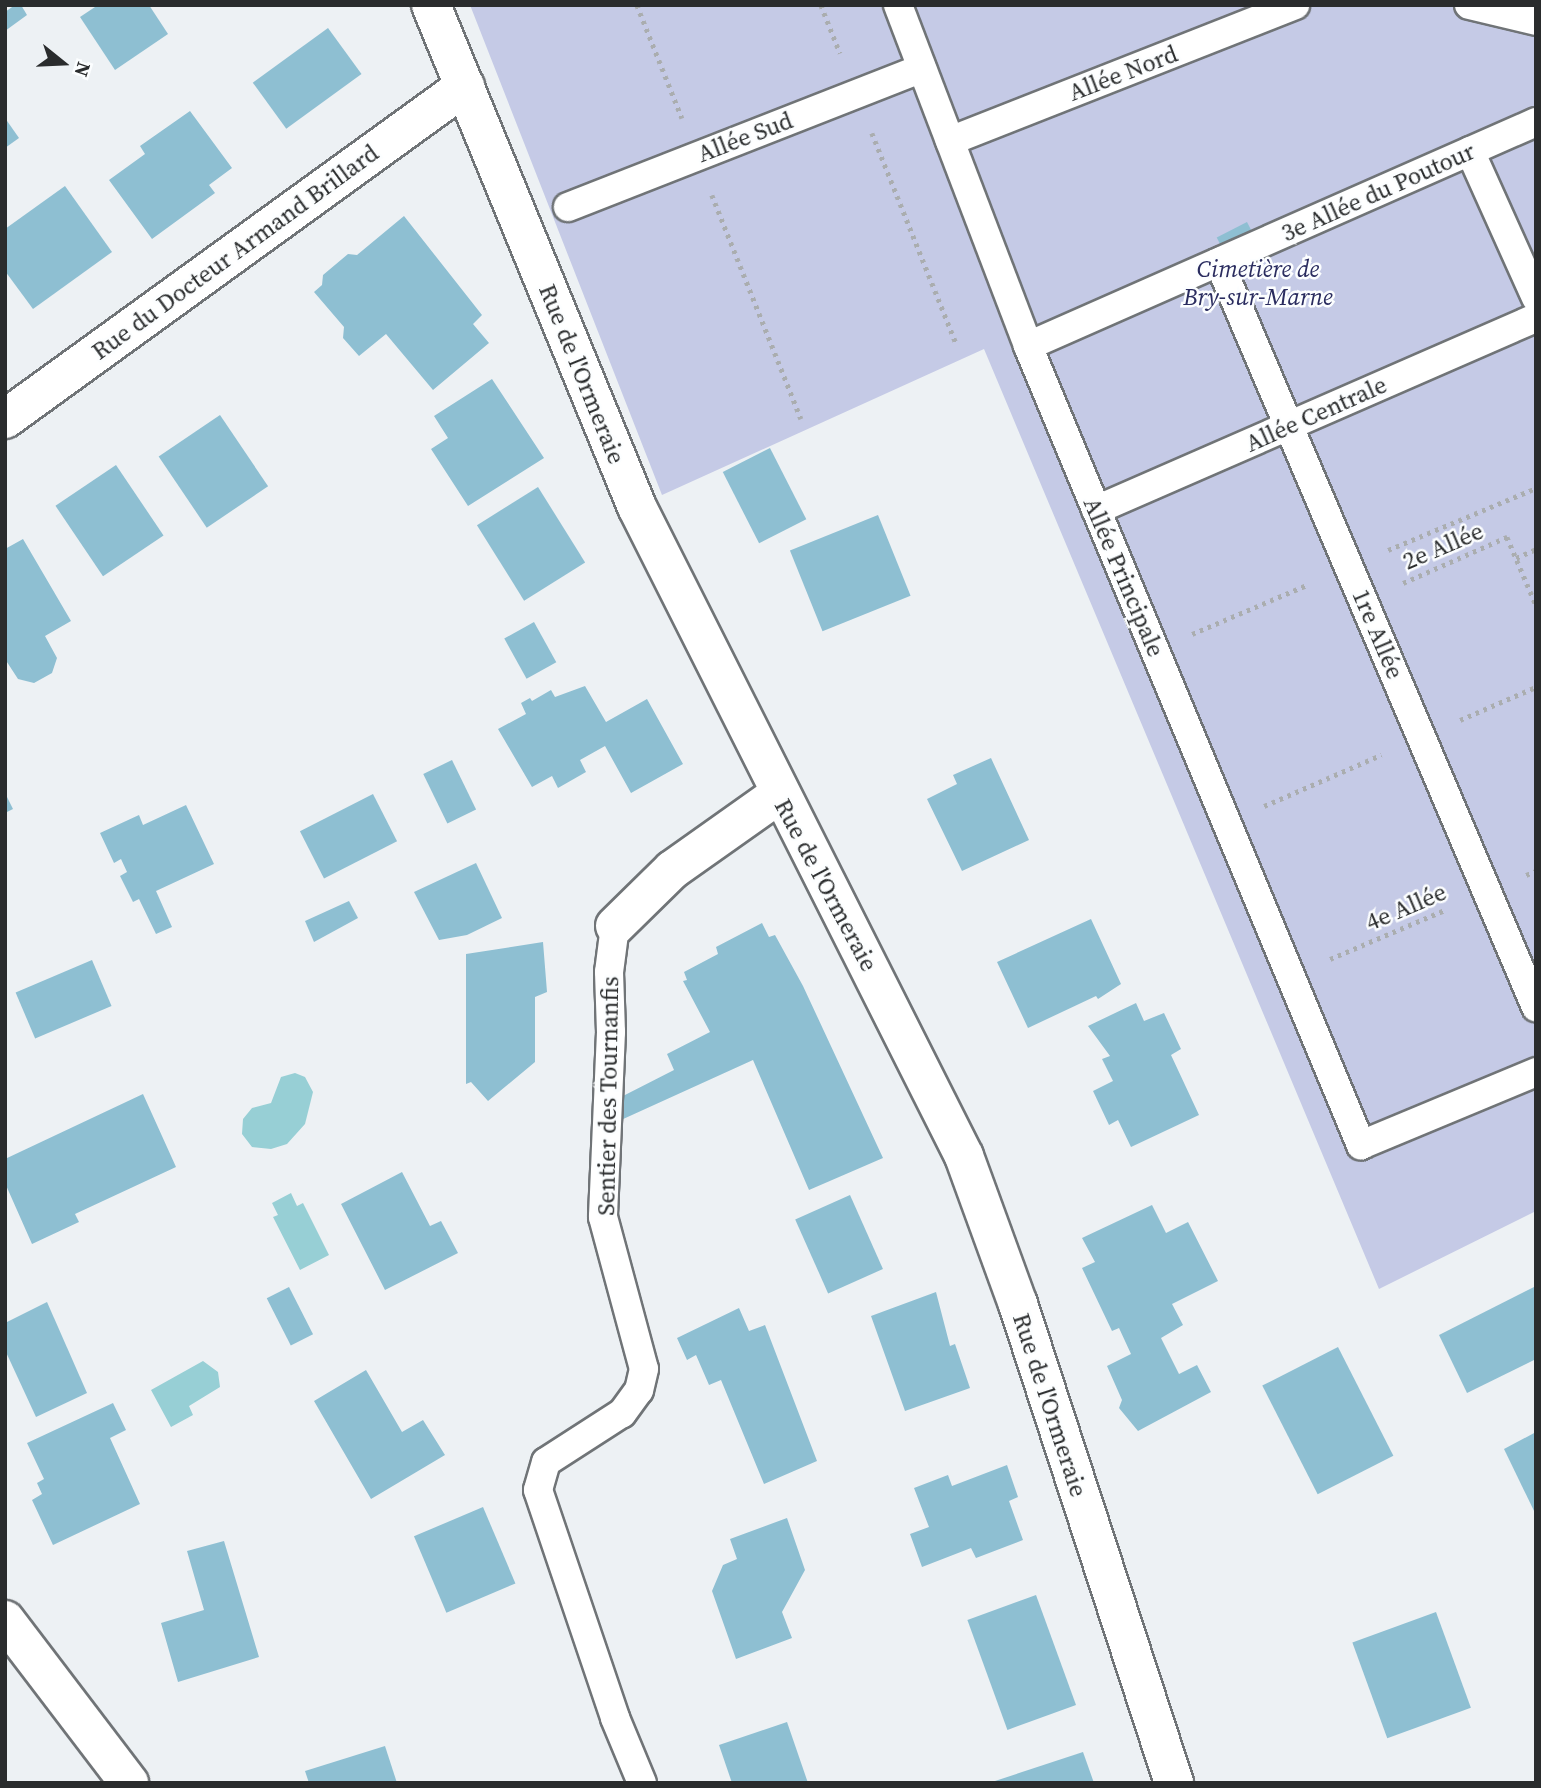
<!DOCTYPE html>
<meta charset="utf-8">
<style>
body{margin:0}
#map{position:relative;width:1541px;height:1788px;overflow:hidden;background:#edf1f4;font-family:"Source Serif 4",serif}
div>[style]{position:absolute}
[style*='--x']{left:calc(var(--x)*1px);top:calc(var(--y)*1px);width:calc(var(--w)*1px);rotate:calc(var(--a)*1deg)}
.green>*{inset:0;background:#c5cae6}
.water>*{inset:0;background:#97cfd5}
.building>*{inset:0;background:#8ebfd2;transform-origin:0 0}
.path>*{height:4.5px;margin-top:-2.25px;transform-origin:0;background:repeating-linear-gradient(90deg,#aaadaf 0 3.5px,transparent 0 8.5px)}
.roads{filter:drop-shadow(2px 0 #707477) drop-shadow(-2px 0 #707477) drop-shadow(0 2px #707477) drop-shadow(0 -2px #707477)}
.service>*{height:28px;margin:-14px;padding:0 14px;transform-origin:14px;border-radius:14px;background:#fff}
.minor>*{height:38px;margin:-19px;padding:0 19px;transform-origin:19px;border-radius:19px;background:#fff}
.secondary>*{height:38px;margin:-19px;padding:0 19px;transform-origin:19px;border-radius:19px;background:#fff}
span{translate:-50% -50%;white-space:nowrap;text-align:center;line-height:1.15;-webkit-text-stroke:5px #fcfeff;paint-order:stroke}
.street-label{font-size:24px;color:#2a2c2d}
.park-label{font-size:24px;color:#2a2c5f;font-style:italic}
.frame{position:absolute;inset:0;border:7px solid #2a2c2d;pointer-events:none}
.north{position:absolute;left:28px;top:28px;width:70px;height:70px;-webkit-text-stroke:5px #fcfeff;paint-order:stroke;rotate:108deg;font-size:19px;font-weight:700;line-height:28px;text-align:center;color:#2a2c2d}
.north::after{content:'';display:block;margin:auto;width:24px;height:32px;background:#2a2c2d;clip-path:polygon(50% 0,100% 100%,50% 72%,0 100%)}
</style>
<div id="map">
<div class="green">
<div style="clip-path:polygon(470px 5px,1536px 5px,1536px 1211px,1379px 1289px,984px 349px,662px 495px)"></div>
</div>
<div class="water">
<div style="clip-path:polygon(295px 1073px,305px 1077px,313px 1092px,305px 1124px,287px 1144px,271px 1149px,252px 1147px,242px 1134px,243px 1119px,252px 1108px,271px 1103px,281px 1077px)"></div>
<div style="clip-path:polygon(291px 1193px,297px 1206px,303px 1203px,329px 1255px,300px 1270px,273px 1217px,278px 1215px,272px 1203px)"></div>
<div style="clip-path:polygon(203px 1361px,218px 1372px,220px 1387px,189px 1406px,193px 1415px,171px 1427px,151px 1390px)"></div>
</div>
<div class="building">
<div style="clip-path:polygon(15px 5px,21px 5px,27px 15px,5px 31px,5px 12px)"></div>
<div style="clip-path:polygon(98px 5px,149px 5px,168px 34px,115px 70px,80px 17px)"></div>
<div style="left:328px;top:28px;width:57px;height:93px;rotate:54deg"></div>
<div style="clip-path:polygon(190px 111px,232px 168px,209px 185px,215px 193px,152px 239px,109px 180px,145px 154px,140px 146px)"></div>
<div style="clip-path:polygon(5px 118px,19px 138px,5px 148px)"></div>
<div style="clip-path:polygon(65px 186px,112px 252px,33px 309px,5px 271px,5px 229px)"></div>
<div style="clip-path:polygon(404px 216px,482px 315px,473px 324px,489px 343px,433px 390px,386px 334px,359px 356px,343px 338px,344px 327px,314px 292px,322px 285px,323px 275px,348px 254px,357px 255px)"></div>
<div style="left:1247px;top:222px;width:22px;height:34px;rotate:63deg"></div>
<div style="clip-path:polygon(492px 379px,544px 458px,468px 506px,431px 449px,448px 438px,434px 416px)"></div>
<div style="left:220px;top:415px;width:86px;height:74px;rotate:56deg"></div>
<div style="left:770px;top:448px;width:80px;height:53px;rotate:63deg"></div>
<div style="left:116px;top:465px;width:85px;height:73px;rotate:56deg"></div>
<div style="left:538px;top:487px;width:89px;height:72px;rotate:58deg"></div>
<div style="left:878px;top:515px;width:87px;height:95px;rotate:68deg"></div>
<div style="clip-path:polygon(23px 539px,71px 621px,45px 636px,57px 658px,52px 673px,34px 683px,18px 679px,5px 659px,5px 549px)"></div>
<div style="left:534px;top:622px;width:46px;height:34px;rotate:61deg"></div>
<div style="clip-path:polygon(585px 686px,606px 722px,647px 699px,683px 764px,631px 793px,605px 746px,580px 760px,586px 772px,558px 788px,552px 776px,532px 787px,498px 729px,526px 714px,521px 703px,530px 698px,532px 701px,551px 690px,555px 697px)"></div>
<div style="clip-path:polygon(991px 758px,1029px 840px,962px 871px,927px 799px,957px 784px,953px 775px)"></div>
<div style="left:452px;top:760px;width:55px;height:32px;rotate:64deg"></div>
<div style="clip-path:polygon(5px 793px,13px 809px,5px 813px)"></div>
<div style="left:373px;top:794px;width:53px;height:82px;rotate:63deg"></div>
<div style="clip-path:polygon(186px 805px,214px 864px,156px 891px,172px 927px,156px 934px,139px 899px,133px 902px,120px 876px,127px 872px,121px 859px,114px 863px,100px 833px,139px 815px,143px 825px)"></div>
<div style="clip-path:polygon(476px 863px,502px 918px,467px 935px,439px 940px,414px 892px)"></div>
<div style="clip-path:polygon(349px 901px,358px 918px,314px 942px,305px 921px)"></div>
<div style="clip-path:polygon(1091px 919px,1121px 984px,1098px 999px,1096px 996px,1028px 1028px,997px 962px)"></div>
<div style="clip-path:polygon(762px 923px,769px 937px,775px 935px,803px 986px,883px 1158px,809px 1190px,753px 1060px,621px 1120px,623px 1096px,674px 1070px,667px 1054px,710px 1032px,683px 981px,687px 980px,684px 972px,718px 954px,716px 947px)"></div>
<div style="clip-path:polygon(543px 942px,547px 992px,535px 997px,535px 1062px,488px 1101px,471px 1082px,466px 1084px,466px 954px)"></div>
<div style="left:92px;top:960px;width:50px;height:83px;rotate:67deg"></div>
<div style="clip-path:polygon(1136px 1003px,1144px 1021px,1164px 1013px,1181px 1049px,1171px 1055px,1199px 1115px,1131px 1147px,1118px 1120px,1109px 1125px,1093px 1091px,1113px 1081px,1102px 1059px,1110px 1056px,1088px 1026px)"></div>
<div style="clip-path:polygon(143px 1094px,176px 1167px,75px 1214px,79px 1222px,32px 1244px,5px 1183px,5px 1159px)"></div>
<div style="clip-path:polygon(402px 1172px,430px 1226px,441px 1221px,458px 1253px,385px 1290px,341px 1204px)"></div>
<div style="left:850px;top:1195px;width:81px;height:60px;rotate:66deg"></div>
<div style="clip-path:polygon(1152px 1205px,1166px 1233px,1188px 1222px,1218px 1281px,1172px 1304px,1183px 1325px,1161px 1338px,1179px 1374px,1197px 1365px,1211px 1392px,1138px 1431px,1119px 1408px,1122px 1400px,1107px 1366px,1131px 1354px,1119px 1328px,1112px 1331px,1082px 1268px,1095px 1262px,1082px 1238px)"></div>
<div style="clip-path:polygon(1536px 1286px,1536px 1359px,1467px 1393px,1439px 1335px)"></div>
<div style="left:289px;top:1287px;width:53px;height:25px;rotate:63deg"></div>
<div style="clip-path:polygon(936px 1292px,950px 1346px,955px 1344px,970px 1388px,905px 1411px,871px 1316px)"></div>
<div style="clip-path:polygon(47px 1302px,87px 1393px,36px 1417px,5px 1350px,5px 1323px)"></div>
<div style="clip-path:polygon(739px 1308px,749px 1331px,765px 1325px,817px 1461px,764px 1484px,721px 1380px,709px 1385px,696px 1355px,687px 1360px,677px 1338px)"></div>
<div style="left:1338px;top:1347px;width:122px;height:85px;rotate:63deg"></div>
<div style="clip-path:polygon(366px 1370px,402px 1432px,423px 1420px,445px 1455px,371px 1499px,314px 1401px)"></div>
<div style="clip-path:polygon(113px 1403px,126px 1430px,110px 1438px,140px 1504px,53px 1545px,32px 1500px,42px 1494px,37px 1483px,44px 1479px,27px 1443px)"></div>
<div style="clip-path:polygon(1536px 1432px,1536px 1515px,1504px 1449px)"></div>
<div style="clip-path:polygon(1007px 1465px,1018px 1497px,1009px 1501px,1023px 1540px,976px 1558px,971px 1548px,922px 1567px,910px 1534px,929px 1527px,914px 1488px,948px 1475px,952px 1486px)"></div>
<div style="left:483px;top:1507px;width:83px;height:75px;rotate:67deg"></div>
<div style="clip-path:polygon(787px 1518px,805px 1570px,782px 1612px,792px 1638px,736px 1659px,712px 1591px,723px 1565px,737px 1559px,730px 1539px)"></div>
<div style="clip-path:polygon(224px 1541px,259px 1657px,178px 1682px,161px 1623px,204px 1610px,187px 1551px)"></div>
<div style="left:1036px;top:1595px;width:117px;height:73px;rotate:70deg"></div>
<div style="left:1436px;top:1612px;width:102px;height:89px;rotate:70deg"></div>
<div style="clip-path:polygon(787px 1722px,808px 1783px,732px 1783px,719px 1745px)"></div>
<div style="clip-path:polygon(385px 1746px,397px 1783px,309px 1783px,305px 1771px)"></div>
<div style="clip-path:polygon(1083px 1752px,1094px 1783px,992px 1783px,992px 1782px)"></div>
</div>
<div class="path">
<div style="--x:637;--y:5;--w:122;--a:68.3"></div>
<div style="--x:821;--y:5;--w:52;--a:68.4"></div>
<div style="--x:872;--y:133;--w:229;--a:68.2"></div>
<div style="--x:712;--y:195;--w:241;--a:68.3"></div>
<div style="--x:1388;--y:550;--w:160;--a:-22.7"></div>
<div style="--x:1516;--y:558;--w:22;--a:-24"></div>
<div style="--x:1403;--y:583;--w:114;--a:-23.9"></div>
<div style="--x:1507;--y:537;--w:74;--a:66.9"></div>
<div style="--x:1192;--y:634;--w:127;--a:-23.1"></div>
<div style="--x:1460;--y:720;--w:83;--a:-23.5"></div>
<div style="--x:1264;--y:806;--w:128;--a:-23.6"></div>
<div style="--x:1526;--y:875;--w:11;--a:-22"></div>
<div style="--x:1330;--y:959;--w:127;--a:-23.1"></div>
</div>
<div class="roads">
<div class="service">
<div style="--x:898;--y:5;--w:365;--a:69.1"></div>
<div style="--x:1028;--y:346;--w:866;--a:67.38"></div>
<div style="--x:1361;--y:1145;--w:190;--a:-22.6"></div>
<div style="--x:1469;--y:5;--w:69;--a:13.4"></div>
<div style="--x:950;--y:141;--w:371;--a:-21.5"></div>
<div style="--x:1470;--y:151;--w:161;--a:65.8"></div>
<div style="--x:568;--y:207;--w:380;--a:-21.4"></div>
<div style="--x:1219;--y:262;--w:810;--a:66.95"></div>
<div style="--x:1028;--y:346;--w:555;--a:-23.79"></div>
<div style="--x:1096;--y:510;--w:480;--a:-23.6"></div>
<div style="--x:615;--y:926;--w:46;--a:97.4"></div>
<div style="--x:609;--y:972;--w:60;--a:88.1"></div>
<div style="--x:611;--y:1032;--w:185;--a:92.5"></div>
<div style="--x:603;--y:1217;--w:157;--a:74.9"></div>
<div style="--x:644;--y:1369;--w:22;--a:103"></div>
<div style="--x:639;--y:1390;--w:29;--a:126"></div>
<div style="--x:622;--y:1413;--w:90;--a:147.2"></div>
<div style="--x:546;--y:1462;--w:29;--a:106"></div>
<div style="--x:538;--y:1490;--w:241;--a:71.3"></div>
<div style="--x:615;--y:1718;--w:70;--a:67.4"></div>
</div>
<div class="minor">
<div style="--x:431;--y:5;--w:543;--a:67.69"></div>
<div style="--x:637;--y:507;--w:727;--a:63.26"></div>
<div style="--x:964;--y:1156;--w:158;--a:70"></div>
<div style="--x:1018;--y:1304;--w:504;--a:71.96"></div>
<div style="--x:5;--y:419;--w:568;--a:-35.9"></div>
<div style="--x:615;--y:926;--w:80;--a:-44.5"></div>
<div style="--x:672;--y:870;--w:130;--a:-35.3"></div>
</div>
<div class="secondary">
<div style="--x:5;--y:1620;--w:205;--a:52.7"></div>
</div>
</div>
<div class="street-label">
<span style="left:1123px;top:73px;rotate:-21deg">Allée Nord</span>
<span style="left:745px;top:137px;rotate:-21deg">Allée Sud</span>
<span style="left:1378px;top:192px;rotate:-24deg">3e Allée du Poutour</span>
<span style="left:235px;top:252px;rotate:-36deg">Rue du Docteur Armand Brillard</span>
<span style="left:582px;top:374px;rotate:68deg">Rue de l'Ormeraie</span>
<span style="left:1316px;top:414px;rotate:-24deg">Allée Centrale</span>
<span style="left:1443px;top:546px;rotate:-23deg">2e Allée</span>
<span style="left:1124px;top:577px;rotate:67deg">Allée Principale</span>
<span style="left:1378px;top:634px;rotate:67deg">1re Allée</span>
<span style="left:826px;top:885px;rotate:62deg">Rue de l'Ormeraie</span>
<span style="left:1406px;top:907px;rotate:-23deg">4e Allée</span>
<span style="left:608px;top:1096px;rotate:-89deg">Sentier des Tournanfis</span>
<span style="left:1050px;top:1405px;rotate:72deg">Rue de l'Ormeraie</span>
</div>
<div class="park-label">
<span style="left:1258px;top:283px">Cimetière de<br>Bry-sur-Marne</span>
</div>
<div class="frame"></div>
<div class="north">N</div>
</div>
